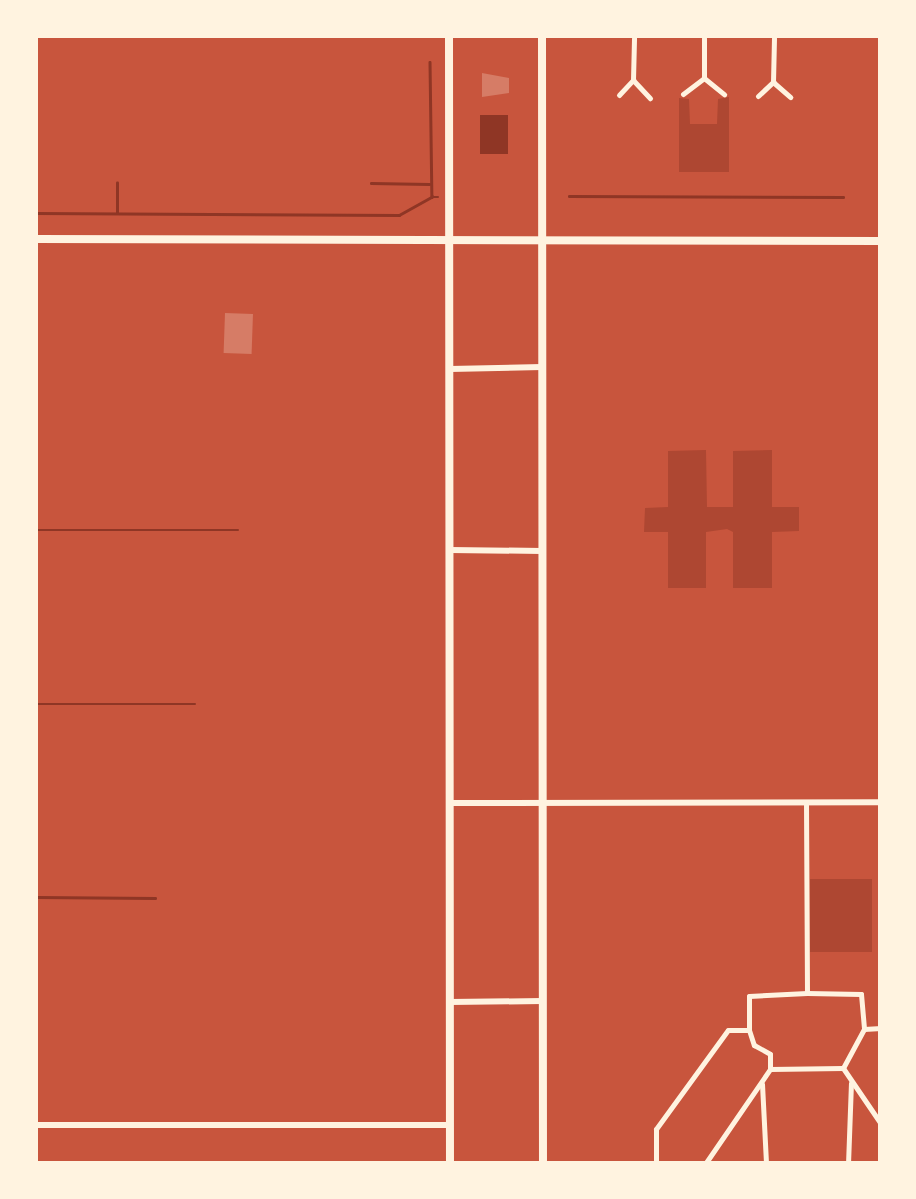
<!DOCTYPE html>
<style>
body{margin:0}
#map{position:relative;width:916px;height:1199px;overflow:hidden;background:#c8553d;font-family:"PT Sans Narrow",sans-serif}
div>[style]{position:absolute}
[style*='--x']{left:calc(var(--x)*1px);top:calc(var(--y)*1px);width:calc(var(--w)*1px);rotate:calc(var(--a)*1deg)}
.green>*{inset:0;background:#ae4732;transform-origin:0 0}
.water>*{inset:0;background:#8f3625;transform-origin:0 0}
.stream>*{height:2.5px;margin:-1.25px;padding:0 1.25px;transform-origin:1.25px;border-radius:1.25px;background:#8f3625}
.building>*{inset:0;background:#d67c66;transform-origin:0 0}
.pedestrian>*{height:5px;margin:-2.5px;padding:0 2.5px;transform-origin:2.5px;border-radius:2.5px;background:#fff3e0}
.minor>*{height:6px;margin:-3px;padding:0 3px;transform-origin:3px;border-radius:3px;background:#fff3e0}
.tertiary>*{height:8px;margin:-4px;padding:0 4px;transform-origin:4px;border-radius:4px;background:#fff3e0}
span{translate:-50% -50%;white-space:nowrap;text-align:center;line-height:1.15;-webkit-text-stroke:8px #fff3e0;paint-order:stroke}
.frame{position:absolute;inset:0;border:38px solid #fff3e0;pointer-events:none}
</style>
<div id="map">
<div class="green">
<div style="clip-path:polygon(729px 97px,729px 172px,679px 172px,679px 98px,689px 99px,690px 124px,717px 124px,718px 99px)"></div>
<div style="clip-path:polygon(706px 450px,707px 507px,733px 507px,733px 451px,772px 450px,772px 507px,799px 507px,799px 531px,772px 532px,772px 588px,733px 588px,733px 532px,727px 529px,706px 532px,706px 588px,668px 588px,668px 532px,644px 532px,645px 508px,668px 507px,668px 451px)"></div>
<div style="left:810px;top:879px;width:62px;height:73px"></div>
</div>
<div class="water">
<div style="left:480px;top:115px;width:28px;height:39px"></div>
</div>
<div class="stream">
<div style="--x:430;--y:62;--w:135;--a:89.2"></div>
<div style="--x:432;--y:197;--w:6;--a:0"></div>
<div style="--x:371;--y:183;--w:58;--a:1"></div>
<div style="--x:569;--y:196;--w:274;--a:0.2"></div>
<div style="--x:117;--y:212;--w:29;--a:-90"></div>
<div style="--x:35;--y:213;--w:364;--a:0.3"></div>
<div style="--x:399;--y:215;--w:38;--a:-29"></div>
<div style="--x:35;--y:530;--w:203;--a:0"></div>
<div style="--x:35;--y:704;--w:160;--a:0"></div>
<div style="--x:35;--y:897;--w:120;--a:0.5"></div>
</div>
<div class="building">
<div style="clip-path:polygon(482px 73px,509px 78px,509px 93px,482px 97px)"></div>
<div style="left:225px;top:313px;width:28px;height:40px;rotate:2deg"></div>
</div>
<div class="pedestrian">
<div style="--x:704;--y:38;--w:40;--a:90"></div>
<div style="--x:633;--y:80;--w:42;--a:-88.6"></div>
<div style="--x:773;--y:82;--w:44;--a:-88.7"></div>
<div style="--x:683;--y:94;--w:26;--a:-37"></div>
<div style="--x:704;--y:78;--w:26;--a:39"></div>
<div style="--x:619;--y:95;--w:21;--a:-47"></div>
<div style="--x:633;--y:80;--w:25;--a:47"></div>
<div style="--x:758;--y:96;--w:21;--a:-43"></div>
<div style="--x:773;--y:82;--w:23;--a:41"></div>
<div style="--x:806;--y:802;--w:191;--a:89.7"></div>
<div style="--x:807;--y:993;--w:54;--a:1.1"></div>
<div style="--x:861;--y:994;--w:35;--a:85"></div>
<div style="--x:749;--y:1030;--w:34;--a:-90"></div>
<div style="--x:749;--y:996;--w:58;--a:-3"></div>
<div style="--x:843;--y:1068;--w:44;--a:-61.7"></div>
<div style="--x:864;--y:1029;--w:17;--a:-3"></div>
<div style="--x:762;--y:1084;--w:80;--a:87.1"></div>
<div style="--x:656;--y:1164;--w:35;--a:-90"></div>
<div style="--x:656;--y:1129;--w:122;--a:-54"></div>
<div style="--x:728;--y:1030;--w:21;--a:0"></div>
<div style="--x:749;--y:1030;--w:16;--a:72"></div>
<div style="--x:754;--y:1045;--w:18;--a:29"></div>
<div style="--x:770;--y:1054;--w:15;--a:90"></div>
<div style="--x:705;--y:1164;--w:115;--a:-55.6"></div>
<div style="--x:770;--y:1069;--w:73;--a:-0.8"></div>
<div style="--x:843;--y:1068;--w:68;--a:55.8"></div>
<div style="--x:848;--y:1164;--w:81;--a:-87.9"></div>
</div>
<div class="minor">
<div style="--x:450;--y:369;--w:92;--a:-1.2"></div>
<div style="--x:450;--y:550;--w:92;--a:0.6"></div>
<div style="--x:450;--y:803;--w:431;--a:-0.1"></div>
<div style="--x:450;--y:1002;--w:92;--a:-0.6"></div>
<div style="--x:35;--y:1125;--w:415;--a:0"></div>
</div>
<div class="tertiary">
<div style="--x:449;--y:35;--w:1129;--a:89.95"></div>
<div style="--x:542;--y:35;--w:1129;--a:89.95"></div>
<div style="--x:35;--y:239;--w:846;--a:0.14"></div>
</div>
<div class="frame"></div>
</div>
